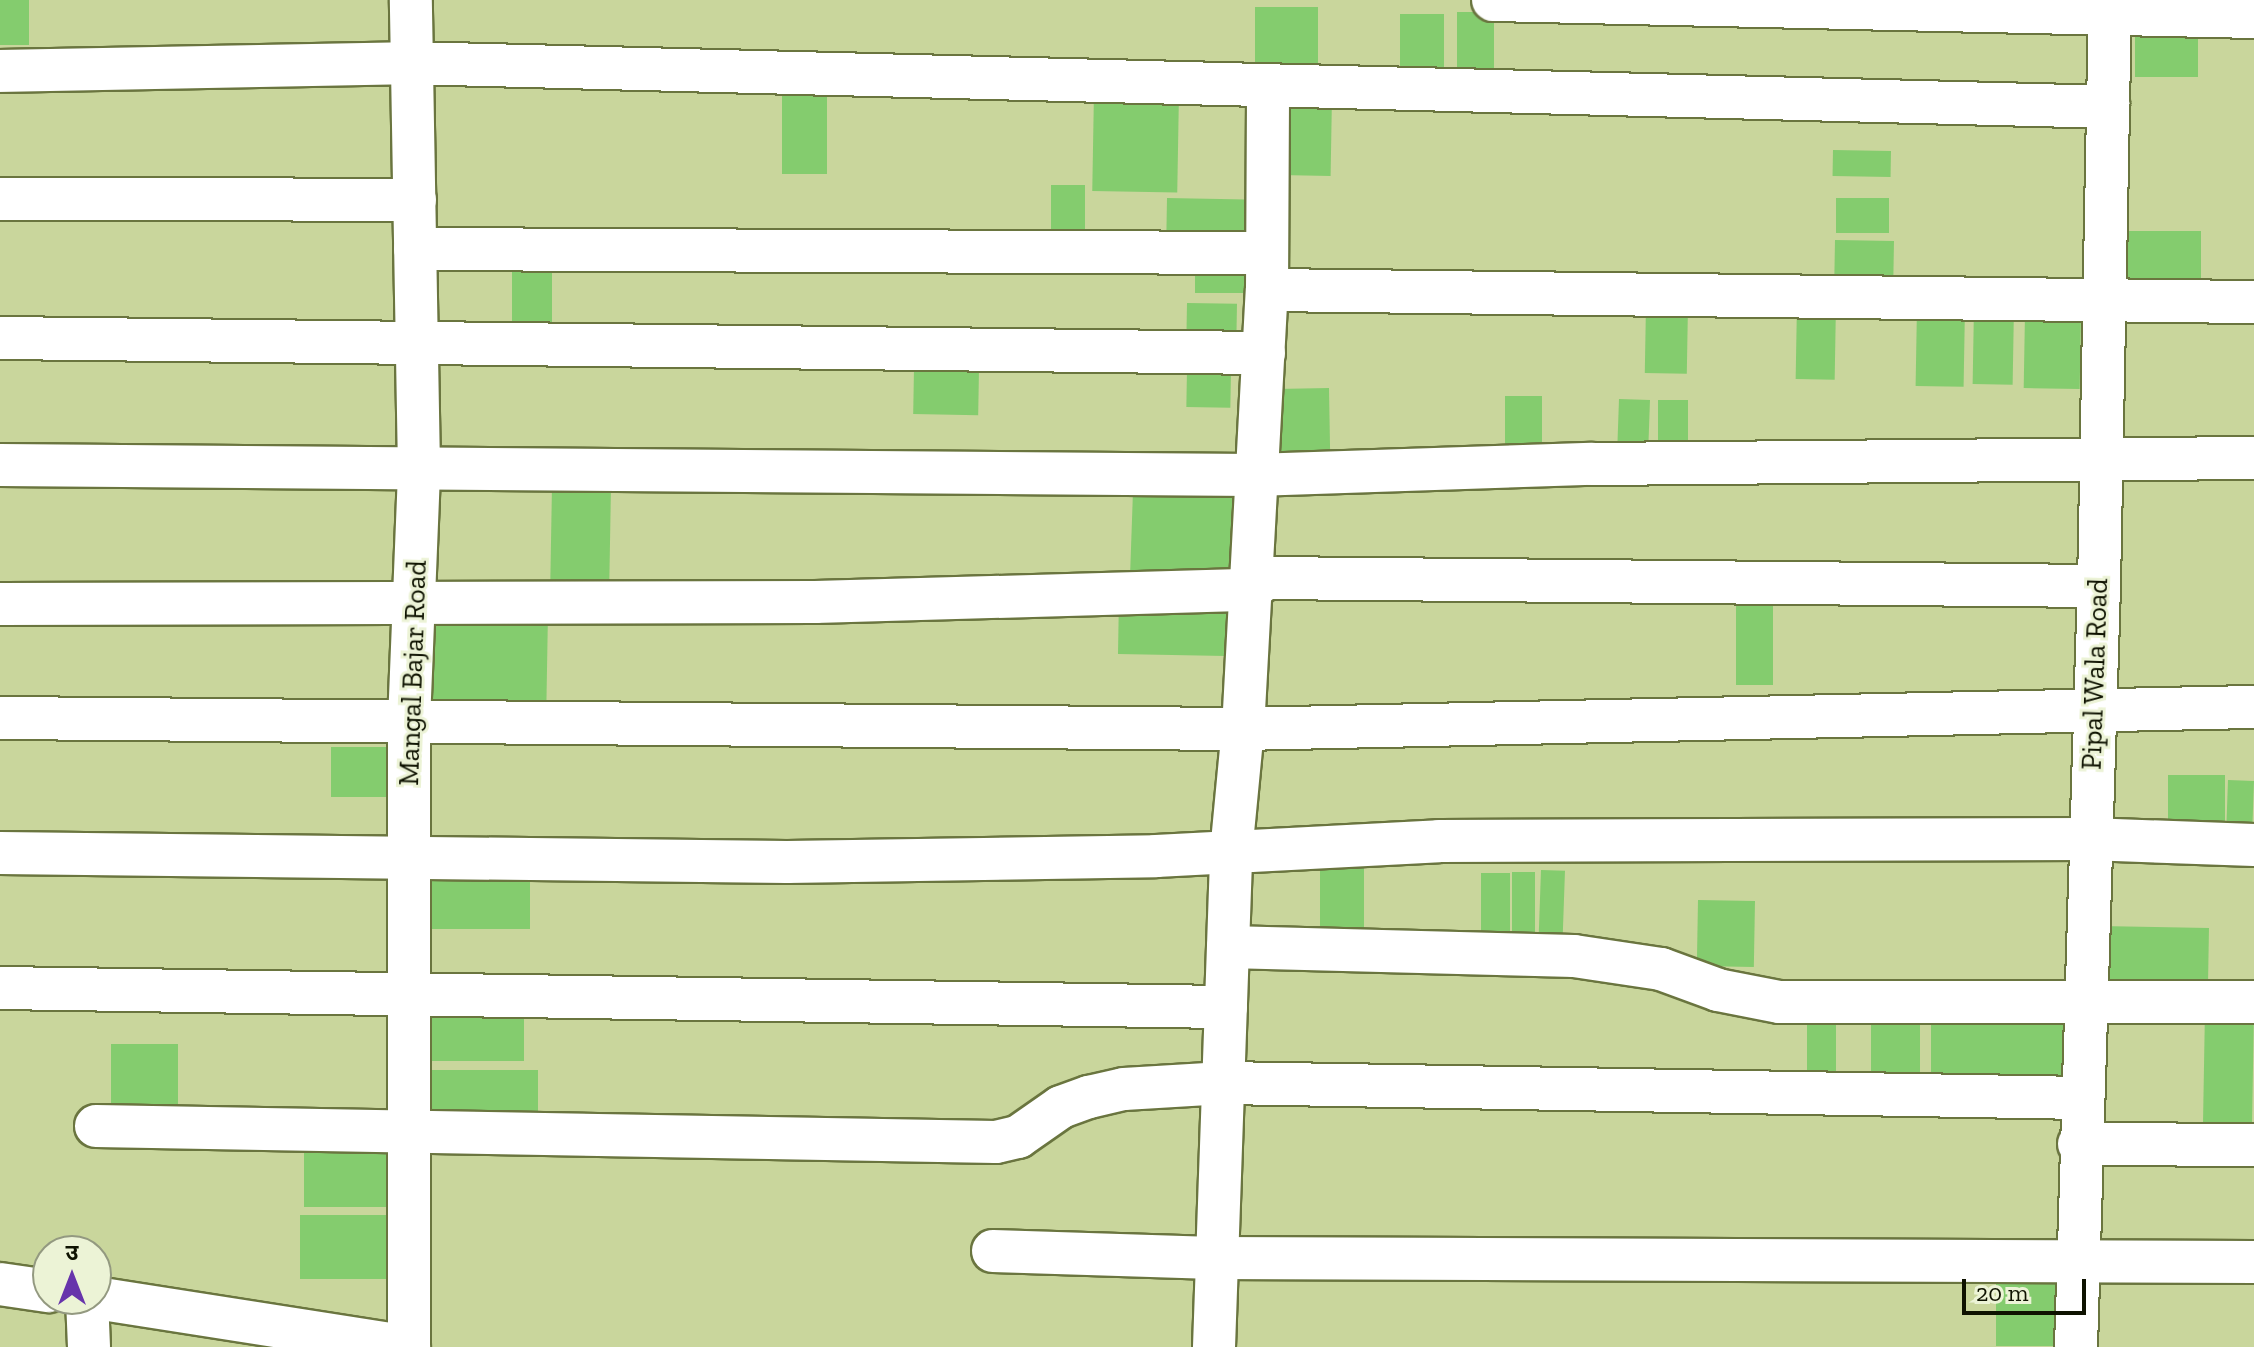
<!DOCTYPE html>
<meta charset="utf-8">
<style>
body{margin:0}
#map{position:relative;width:2254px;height:1347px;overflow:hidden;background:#c9d69c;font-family:"Zilla Slab","Noto Sans Devanagari",serif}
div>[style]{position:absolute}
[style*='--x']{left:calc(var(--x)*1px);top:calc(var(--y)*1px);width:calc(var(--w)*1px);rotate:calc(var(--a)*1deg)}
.building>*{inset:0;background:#84cc6e;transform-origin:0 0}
.roads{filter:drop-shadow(2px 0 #6a753f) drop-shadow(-2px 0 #6a753f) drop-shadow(0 2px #6a753f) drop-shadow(0 -2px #6a753f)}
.minor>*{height:42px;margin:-21px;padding:0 21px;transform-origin:21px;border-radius:21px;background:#fff}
span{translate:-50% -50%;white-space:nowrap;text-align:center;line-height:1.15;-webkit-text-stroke:6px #ecf3d6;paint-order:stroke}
.street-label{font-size:28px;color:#0e1200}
.north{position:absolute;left:32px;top:1235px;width:80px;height:80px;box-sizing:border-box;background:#ecf3d6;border:2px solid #939980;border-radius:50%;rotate:0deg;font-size:22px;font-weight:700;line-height:32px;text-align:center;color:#0e1200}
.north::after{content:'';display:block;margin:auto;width:28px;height:36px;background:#6734ab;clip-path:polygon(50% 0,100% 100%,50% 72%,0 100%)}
.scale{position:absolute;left:1962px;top:1279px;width:124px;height:36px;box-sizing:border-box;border:4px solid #0e1200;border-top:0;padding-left:10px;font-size:24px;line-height:28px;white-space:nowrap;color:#0e1200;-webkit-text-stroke:6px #ecf3d6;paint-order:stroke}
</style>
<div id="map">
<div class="building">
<div style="left:0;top:0;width:29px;height:45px"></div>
<div style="left:1255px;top:7px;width:63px;height:73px"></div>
<div style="left:1457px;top:12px;width:37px;height:64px"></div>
<div style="left:1400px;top:14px;width:44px;height:64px"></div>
<div style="left:2135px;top:31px;width:63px;height:46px"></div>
<div style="left:782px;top:91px;width:45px;height:83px"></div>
<div style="left:1094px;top:91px;width:85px;height:100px;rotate:1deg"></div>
<div style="left:1281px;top:95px;width:51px;height:80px;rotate:1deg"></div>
<div style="left:1833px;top:150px;width:58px;height:26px;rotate:1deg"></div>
<div style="left:1051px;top:185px;width:34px;height:53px"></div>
<div style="left:1167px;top:198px;width:79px;height:46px;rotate:1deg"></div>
<div style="left:1836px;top:198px;width:53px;height:35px"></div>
<div style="left:2116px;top:231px;width:85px;height:55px"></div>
<div style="left:1835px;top:240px;width:59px;height:35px;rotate:1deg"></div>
<div style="left:1195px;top:258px;width:51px;height:35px"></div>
<div style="left:512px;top:262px;width:40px;height:76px"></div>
<div style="left:1797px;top:302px;width:39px;height:77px;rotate:1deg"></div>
<div style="left:1187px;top:303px;width:50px;height:40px;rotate:1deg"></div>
<div style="left:1646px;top:304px;width:42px;height:69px;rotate:1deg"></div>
<div style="left:1917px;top:306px;width:48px;height:80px;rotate:1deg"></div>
<div style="left:1974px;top:306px;width:40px;height:78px;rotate:1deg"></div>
<div style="left:2025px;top:313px;width:56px;height:75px;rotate:1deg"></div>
<div style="left:914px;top:368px;width:65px;height:46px;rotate:1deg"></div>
<div style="left:1187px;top:369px;width:44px;height:38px;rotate:1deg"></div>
<div style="left:1329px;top:388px;width:73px;height:53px;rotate:89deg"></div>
<div style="left:1505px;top:396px;width:37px;height:59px"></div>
<div style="left:1619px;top:399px;width:31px;height:52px;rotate:2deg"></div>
<div style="left:1658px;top:400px;width:30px;height:47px"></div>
<div style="left:552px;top:485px;width:59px;height:112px;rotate:1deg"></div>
<div style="left:1133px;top:491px;width:105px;height:89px;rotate:2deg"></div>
<div style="left:1736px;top:582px;width:37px;height:103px"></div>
<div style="left:1119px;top:596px;width:108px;height:58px;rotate:1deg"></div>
<div style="left:425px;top:611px;width:123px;height:108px;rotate:1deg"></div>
<div style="left:331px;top:747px;width:61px;height:50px"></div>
<div style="left:2168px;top:775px;width:57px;height:63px"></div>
<div style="left:2228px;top:780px;width:26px;height:59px;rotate:2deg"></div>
<div style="left:1320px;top:860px;width:44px;height:78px"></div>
<div style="left:1541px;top:870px;width:24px;height:66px;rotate:2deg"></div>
<div style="left:1512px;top:872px;width:23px;height:65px"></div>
<div style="left:425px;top:873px;width:105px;height:56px"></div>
<div style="left:1481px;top:873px;width:29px;height:64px"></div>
<div style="left:1698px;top:900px;width:57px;height:66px;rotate:1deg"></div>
<div style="left:2100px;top:926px;width:109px;height:70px;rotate:1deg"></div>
<div style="left:422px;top:1006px;width:102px;height:55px"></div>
<div style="left:2205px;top:1009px;width:49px;height:124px;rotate:1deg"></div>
<div style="left:1931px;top:1013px;width:132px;height:78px"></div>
<div style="left:1871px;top:1017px;width:49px;height:69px"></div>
<div style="left:1807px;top:1020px;width:29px;height:66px"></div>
<div style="left:111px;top:1044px;width:67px;height:71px"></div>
<div style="left:421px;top:1070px;width:117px;height:60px"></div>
<div style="left:304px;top:1144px;width:91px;height:63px"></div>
<div style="left:300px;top:1215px;width:94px;height:64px"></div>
<div style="left:1996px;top:1275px;width:62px;height:71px"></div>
</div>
<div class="roads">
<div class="minor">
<div style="--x:1493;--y:0;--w:761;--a:1.28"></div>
<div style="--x:0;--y:71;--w:409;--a:-1.1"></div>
<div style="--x:409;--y:63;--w:1700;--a:1.48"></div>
<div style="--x:0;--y:199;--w:415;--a:0.1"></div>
<div style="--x:415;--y:249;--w:852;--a:0.27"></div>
<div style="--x:1267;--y:290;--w:987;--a:0.7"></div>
<div style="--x:0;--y:338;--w:1264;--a:0.68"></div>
<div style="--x:0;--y:465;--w:1254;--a:0.46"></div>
<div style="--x:1254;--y:475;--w:338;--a:-1.9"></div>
<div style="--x:1592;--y:464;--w:662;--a:-0.52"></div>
<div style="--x:0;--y:604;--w:815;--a:-0.14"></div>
<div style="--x:815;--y:602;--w:435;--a:-1.6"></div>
<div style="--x:1250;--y:590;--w:20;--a:-37"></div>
<div style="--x:1266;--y:578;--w:833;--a:0.55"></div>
<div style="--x:0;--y:718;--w:1243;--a:0.51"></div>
<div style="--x:1243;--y:729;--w:1011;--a:-1.25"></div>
<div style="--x:0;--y:853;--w:787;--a:0.66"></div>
<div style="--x:787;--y:862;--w:369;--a:-0.9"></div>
<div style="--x:1156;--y:856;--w:283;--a:-3"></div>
<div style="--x:1439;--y:841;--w:649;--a:-0.18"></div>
<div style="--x:2088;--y:839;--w:166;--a:2.1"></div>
<div style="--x:1228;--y:947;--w:346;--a:1.5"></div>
<div style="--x:1574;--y:956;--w:88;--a:8.5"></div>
<div style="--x:1661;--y:969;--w:61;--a:20.2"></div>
<div style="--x:1718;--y:990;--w:63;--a:11"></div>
<div style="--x:1780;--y:1002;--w:474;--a:0"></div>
<div style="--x:0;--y:988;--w:1226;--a:0.89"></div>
<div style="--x:96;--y:1126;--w:900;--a:1.02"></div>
<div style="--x:996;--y:1142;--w:23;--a:-13"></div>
<div style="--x:1018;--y:1137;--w:52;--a:-34.9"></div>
<div style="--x:1061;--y:1107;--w:30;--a:-20"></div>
<div style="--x:1089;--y:1097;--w:36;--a:-13"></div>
<div style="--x:1124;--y:1089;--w:100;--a:-3.4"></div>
<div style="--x:1224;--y:1083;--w:856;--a:1"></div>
<div style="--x:2079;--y:1144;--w:175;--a:0.3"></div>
<div style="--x:993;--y:1251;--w:221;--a:1.8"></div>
<div style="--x:1214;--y:1258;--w:1040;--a:0.22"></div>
<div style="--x:0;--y:1284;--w:49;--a:8.3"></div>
<div style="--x:96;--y:1298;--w:317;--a:8.9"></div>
<div style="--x:87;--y:1299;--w:48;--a:87.6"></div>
<div style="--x:409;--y:1347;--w:625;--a:-90"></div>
<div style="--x:409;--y:722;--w:253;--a:-87.7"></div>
<div style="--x:419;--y:469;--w:469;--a:-91"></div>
<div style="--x:1214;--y:1347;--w:494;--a:-88"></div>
<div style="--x:1231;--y:853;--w:125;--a:-84.5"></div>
<div style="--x:1243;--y:729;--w:440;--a:-86.9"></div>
<div style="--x:1267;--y:290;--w:201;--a:-89.7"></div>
<div style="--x:2076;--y:1347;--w:761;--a:-88.27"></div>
<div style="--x:2099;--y:586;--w:586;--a:-88.92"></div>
</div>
</div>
<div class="street-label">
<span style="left:413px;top:673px;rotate:-88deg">Mangal Bajar Road</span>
<span style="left:2095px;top:674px;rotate:-88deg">Pipal Wala Road</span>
</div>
<div class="north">उ</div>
<div class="scale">20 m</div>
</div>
